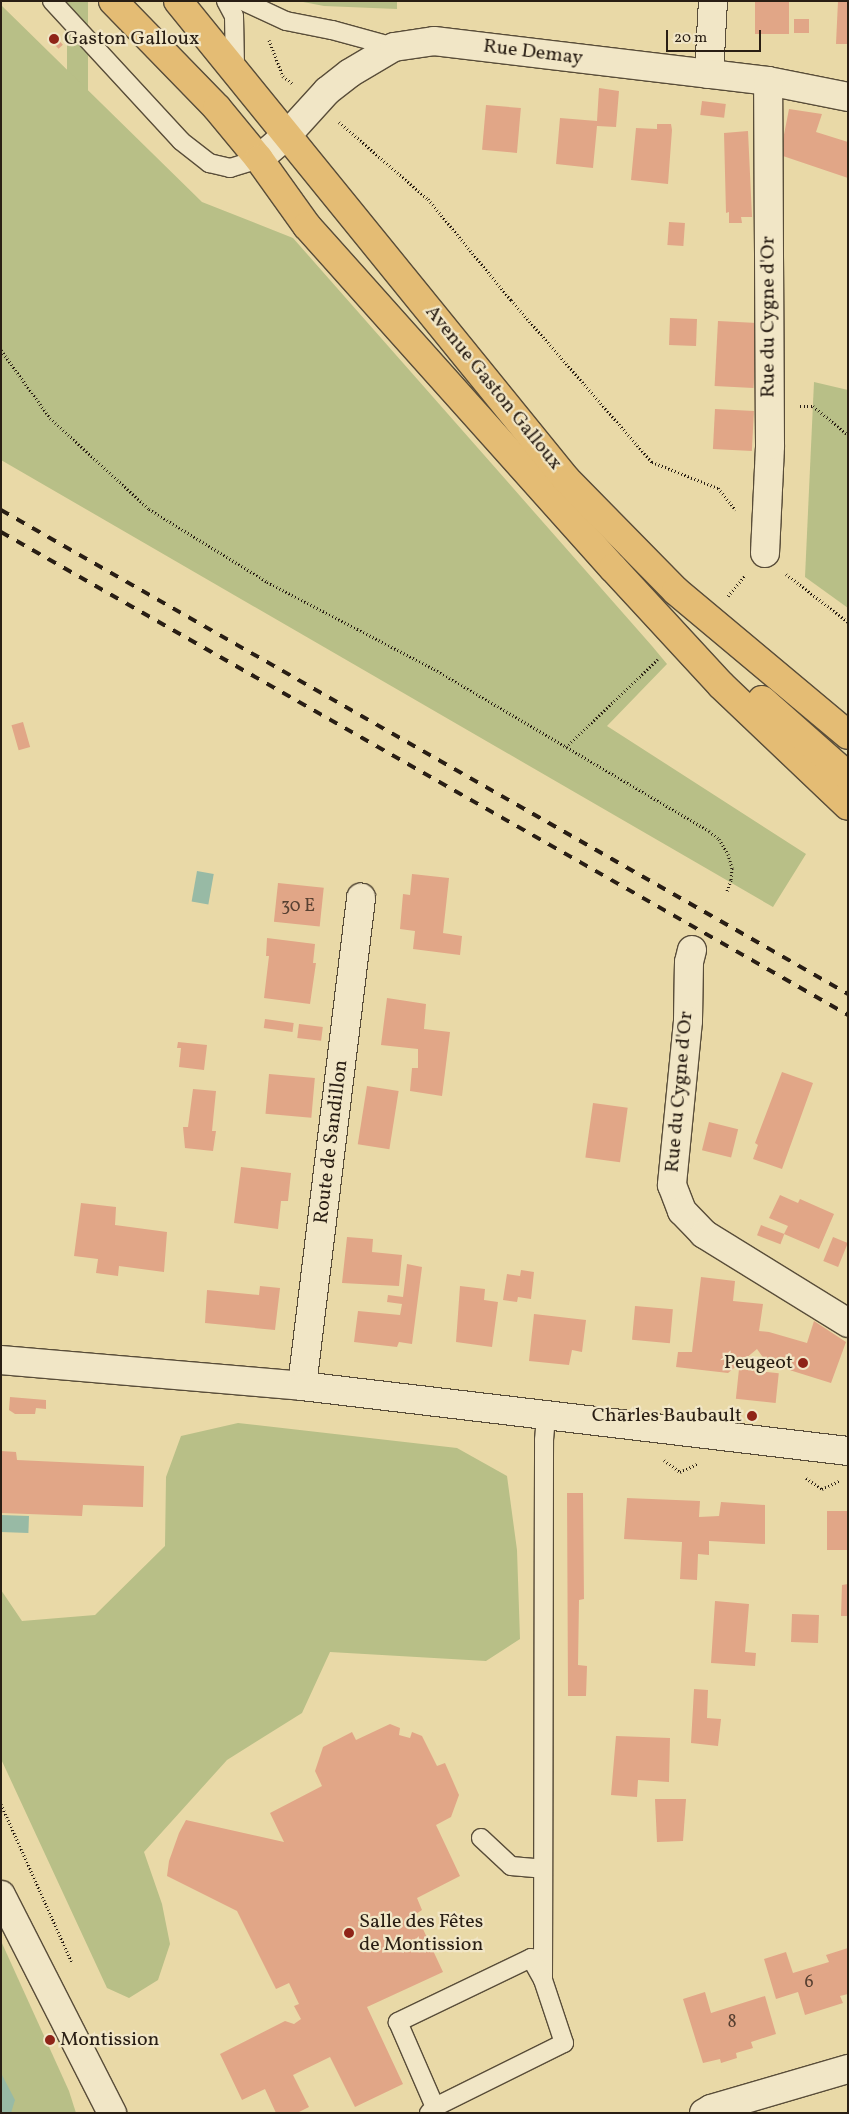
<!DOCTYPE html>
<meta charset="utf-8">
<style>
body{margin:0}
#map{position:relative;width:849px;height:2114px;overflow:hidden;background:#e9d9a7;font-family:Vollkorn,serif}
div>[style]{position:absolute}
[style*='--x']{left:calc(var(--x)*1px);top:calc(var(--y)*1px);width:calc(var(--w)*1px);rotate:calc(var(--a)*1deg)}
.green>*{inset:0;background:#b8bf87;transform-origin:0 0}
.water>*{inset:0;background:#98baa5;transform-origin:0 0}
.building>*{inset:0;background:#e1a687;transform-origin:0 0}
.path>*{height:3px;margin-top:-1.5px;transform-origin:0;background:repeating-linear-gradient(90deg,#291e14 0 1px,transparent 0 3.5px)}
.roads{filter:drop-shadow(1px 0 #594d39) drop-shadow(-1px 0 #594d39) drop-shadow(0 1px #594d39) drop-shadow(0 -1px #594d39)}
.service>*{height:18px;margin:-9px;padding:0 9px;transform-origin:9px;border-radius:9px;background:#f1e6c6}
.minor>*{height:28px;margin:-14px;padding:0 14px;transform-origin:14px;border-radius:14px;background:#f1e6c6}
.tertiary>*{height:28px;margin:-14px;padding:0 14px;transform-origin:14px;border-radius:14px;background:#f1e6c6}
.secondary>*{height:28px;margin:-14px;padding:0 14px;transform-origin:14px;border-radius:14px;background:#f1e6c6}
.primary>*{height:28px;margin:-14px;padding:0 14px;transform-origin:14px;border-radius:14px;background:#e4bc74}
.rail>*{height:4px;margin-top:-2px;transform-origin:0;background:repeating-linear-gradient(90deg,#291e14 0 9px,transparent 0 18px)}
.dots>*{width:14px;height:14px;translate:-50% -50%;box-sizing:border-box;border:2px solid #f1e6c6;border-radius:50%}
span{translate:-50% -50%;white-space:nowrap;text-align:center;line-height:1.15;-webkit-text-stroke:4.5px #f1e6c6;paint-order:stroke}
.number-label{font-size:18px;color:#574031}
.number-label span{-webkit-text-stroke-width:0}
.poi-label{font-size:20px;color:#291e14}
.left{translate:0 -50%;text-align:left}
.right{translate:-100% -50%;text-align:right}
.street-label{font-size:20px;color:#291e14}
.frame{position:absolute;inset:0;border:2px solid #291e14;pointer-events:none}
.scale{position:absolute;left:666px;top:30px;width:95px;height:22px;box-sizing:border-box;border:2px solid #291e14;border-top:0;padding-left:6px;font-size:15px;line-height:18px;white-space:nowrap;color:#291e14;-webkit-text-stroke:4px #f1e6c6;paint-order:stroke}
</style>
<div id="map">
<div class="green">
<div style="left:67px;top:1px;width:21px;height:165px"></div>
<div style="clip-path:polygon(298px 1px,397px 1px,397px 9px,324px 6px)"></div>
<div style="clip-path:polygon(1px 5px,202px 202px,293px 238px,652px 646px,667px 664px,607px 726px,806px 854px,773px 907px,1px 460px)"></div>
<div style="clip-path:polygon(814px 382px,848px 390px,848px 608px,805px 577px)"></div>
<div style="clip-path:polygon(238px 1423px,457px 1448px,507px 1476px,517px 1550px,520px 1639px,486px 1661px,330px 1652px,302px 1713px,227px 1760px,144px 1852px,162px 1904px,170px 1944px,158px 1980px,129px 1998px,107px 1988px,1px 1759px,1px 1590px,22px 1621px,95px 1615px,165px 1546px,166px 1477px,181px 1436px)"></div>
<div style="clip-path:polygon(1px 1941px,69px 2091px,76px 2113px,1px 2113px)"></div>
</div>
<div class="water">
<div style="left:197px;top:871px;width:17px;height:31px;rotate:10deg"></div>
<div style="left:1px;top:1515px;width:28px;height:17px;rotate:2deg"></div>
<div style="clip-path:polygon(1px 2073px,15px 2100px,11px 2113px,1px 2113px)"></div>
</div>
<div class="building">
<div style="left:755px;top:1px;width:34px;height:33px"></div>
<div style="clip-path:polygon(838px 1px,848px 1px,848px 44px,836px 44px)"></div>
<div style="left:794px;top:19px;width:15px;height:14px"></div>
<div style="left:52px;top:33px;width:16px;height:6px;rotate:47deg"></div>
<div style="clip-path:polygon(599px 88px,619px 91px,616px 127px,597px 126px,593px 168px,556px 164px,560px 118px,597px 121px)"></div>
<div style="left:702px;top:101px;width:24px;height:14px;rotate:7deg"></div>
<div style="left:486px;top:105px;width:35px;height:45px;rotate:5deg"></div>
<div style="clip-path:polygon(789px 109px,822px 114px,816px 132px,848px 142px,848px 178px,780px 155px)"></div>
<div style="clip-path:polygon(657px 124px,671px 124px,672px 130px,668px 184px,631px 180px,636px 128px,657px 129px)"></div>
<div style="clip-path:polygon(748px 131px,752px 217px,741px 217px,742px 223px,729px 223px,729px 212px,726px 213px,724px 133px)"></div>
<div style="left:669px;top:222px;width:16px;height:23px;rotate:4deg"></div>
<div style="left:670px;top:318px;width:27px;height:27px;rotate:2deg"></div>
<div style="left:718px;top:321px;width:39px;height:65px;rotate:3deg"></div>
<div style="left:715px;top:409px;width:39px;height:40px;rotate:3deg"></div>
<div style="left:23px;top:722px;width:26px;height:12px;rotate:74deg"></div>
<div style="clip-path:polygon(412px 874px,449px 878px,443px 933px,462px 936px,460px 955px,413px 949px,415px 931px,400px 929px,403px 894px,410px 895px)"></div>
<div style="left:278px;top:883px;width:46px;height:39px;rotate:6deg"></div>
<div style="clip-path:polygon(267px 938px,315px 944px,313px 963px,316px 963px,310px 1004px,264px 998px,269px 956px,266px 956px)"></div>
<div style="clip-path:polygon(387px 998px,426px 1004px,424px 1029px,450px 1032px,442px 1096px,410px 1091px,412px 1068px,418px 1068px,418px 1049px,381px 1045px)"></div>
<div style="left:265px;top:1019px;width:29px;height:9px;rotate:8deg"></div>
<div style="left:299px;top:1024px;width:24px;height:14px;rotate:7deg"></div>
<div style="clip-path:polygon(178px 1042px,207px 1045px,204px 1070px,179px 1067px,181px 1048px,177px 1048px)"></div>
<div style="clip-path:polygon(782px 1072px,813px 1083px,782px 1169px,753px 1159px,758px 1145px,755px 1143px)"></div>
<div style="left:269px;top:1074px;width:46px;height:40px;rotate:5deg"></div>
<div style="left:367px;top:1086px;width:32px;height:59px;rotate:9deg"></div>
<div style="clip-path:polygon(193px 1089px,216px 1091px,212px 1131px,216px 1131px,213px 1151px,185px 1148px,183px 1127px,188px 1127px)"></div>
<div style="left:593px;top:1103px;width:35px;height:55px;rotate:8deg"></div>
<div style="left:709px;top:1122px;width:30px;height:29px;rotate:14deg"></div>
<div style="clip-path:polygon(241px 1167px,291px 1173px,288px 1201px,281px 1201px,278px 1229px,234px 1223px)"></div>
<div style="clip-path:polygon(780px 1195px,798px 1203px,800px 1199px,834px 1214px,819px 1249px,784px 1234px,788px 1226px,769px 1218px)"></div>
<div style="clip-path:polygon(81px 1203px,116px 1207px,115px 1225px,167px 1232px,164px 1272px,119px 1266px,118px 1276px,96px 1273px,98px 1259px,74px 1256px)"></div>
<div style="left:761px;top:1225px;width:25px;height:11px;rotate:21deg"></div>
<div style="clip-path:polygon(347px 1237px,373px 1239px,372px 1252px,402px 1255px,399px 1286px,342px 1283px)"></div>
<div style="left:833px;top:1237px;width:16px;height:26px;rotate:22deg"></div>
<div style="clip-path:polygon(407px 1264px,422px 1267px,412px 1344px,399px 1342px,397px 1347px,354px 1342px,358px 1311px,400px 1315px,402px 1304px,387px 1302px,388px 1295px,403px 1297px)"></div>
<div style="clip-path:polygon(521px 1270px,534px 1272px,531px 1299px,518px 1297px,517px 1302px,503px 1300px,507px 1274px,520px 1276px)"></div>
<div style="clip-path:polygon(701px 1277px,735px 1281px,733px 1301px,763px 1304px,759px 1331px,769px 1332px,807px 1343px,814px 1321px,846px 1342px,831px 1383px,767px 1363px,757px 1349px,728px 1373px,676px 1367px,678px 1352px,692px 1352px)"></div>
<div style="clip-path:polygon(260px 1286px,280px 1288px,275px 1330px,205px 1323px,207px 1290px,259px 1295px)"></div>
<div style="clip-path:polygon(460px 1286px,485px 1289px,484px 1300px,498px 1302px,492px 1347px,456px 1342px)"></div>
<div style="left:635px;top:1306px;width:38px;height:34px;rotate:5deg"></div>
<div style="clip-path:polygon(534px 1314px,586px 1320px,582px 1352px,572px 1350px,569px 1365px,529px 1361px)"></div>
<div style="left:739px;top:1369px;width:40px;height:30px;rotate:6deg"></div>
<div style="clip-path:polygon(10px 1397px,46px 1400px,46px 1409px,36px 1408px,35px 1414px,15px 1414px,9px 1410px)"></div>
<div style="clip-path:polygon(1px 1451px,16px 1452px,17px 1460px,144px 1466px,143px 1507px,83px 1505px,82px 1516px,1px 1513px)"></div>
<div style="clip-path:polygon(567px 1493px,583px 1493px,584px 1599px,579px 1600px,578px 1665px,587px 1666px,586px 1696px,568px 1696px)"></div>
<div style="clip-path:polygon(627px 1498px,700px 1501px,699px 1517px,719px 1516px,721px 1502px,765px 1505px,765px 1544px,709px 1541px,709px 1555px,698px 1554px,697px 1580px,680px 1579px,682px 1542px,624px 1539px)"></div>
<div style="left:827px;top:1511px;width:21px;height:39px"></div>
<div style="clip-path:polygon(848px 1584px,848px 1616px,841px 1616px,842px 1585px)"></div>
<div style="clip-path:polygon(715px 1601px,749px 1604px,745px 1652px,756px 1653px,755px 1666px,711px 1663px)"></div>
<div style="left:792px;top:1614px;width:27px;height:28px;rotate:2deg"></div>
<div style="clip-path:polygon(694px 1689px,708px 1690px,707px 1718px,721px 1719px,718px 1746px,691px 1743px)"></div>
<div style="clip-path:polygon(390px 1724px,400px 1728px,399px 1735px,410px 1738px,412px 1732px,422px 1736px,437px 1766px,445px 1763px,459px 1795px,451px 1817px,436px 1825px,460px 1876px,417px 1898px,422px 1910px,416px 1914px,443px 1972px,367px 2007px,403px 2084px,355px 2107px,330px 2057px,293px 2075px,309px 2107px,297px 2113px,276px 2113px,265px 2089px,242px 2100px,220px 2054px,285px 2021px,294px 2024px,301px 2019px,294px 2006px,299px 2004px,289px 1983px,276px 1989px,237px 1911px,167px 1876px,169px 1861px,179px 1833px,186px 1820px,284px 1842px,270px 1813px,322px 1786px,315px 1771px,323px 1747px,352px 1732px,356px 1740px)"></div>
<div style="clip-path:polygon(616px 1736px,670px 1738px,669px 1782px,638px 1780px,637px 1797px,611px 1795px)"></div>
<div style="clip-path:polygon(655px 1799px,686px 1799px,683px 1841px,657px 1842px)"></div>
<div style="clip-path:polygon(848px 1948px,848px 1994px,840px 1996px,843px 2003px,805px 2015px,798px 1992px,776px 1999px,764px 1959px,786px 1952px,793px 1973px,829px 1962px,826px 1955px)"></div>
<div style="clip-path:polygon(705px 1992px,711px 2013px,765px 1996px,776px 2034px,751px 2042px,753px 2048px,736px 2053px,737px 2058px,721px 2063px,720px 2059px,703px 2063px,683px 1999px)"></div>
</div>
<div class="path">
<div style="--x:269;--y:40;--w:39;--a:69"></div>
<div style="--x:283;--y:76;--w:13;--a:39"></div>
<div style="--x:339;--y:122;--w:118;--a:40.9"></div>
<div style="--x:428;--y:199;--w:131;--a:50.6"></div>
<div style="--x:511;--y:300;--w:215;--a:49"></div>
<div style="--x:652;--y:462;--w:71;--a:21.5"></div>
<div style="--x:718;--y:488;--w:28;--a:51"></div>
<div style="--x:1;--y:350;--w:84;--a:54.2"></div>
<div style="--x:50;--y:418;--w:134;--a:42.6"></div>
<div style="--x:149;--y:509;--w:139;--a:31.7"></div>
<div style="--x:267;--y:582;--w:188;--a:27.5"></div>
<div style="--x:434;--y:669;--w:319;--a:30.5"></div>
<div style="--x:709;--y:831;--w:13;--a:39"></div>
<div style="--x:719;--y:839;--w:17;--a:59"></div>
<div style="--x:728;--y:854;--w:15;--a:74"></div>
<div style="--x:732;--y:868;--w:12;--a:95"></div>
<div style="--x:731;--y:880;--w:12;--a:110"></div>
<div style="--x:800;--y:406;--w:13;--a:0"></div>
<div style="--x:813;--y:406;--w:45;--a:39.6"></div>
<div style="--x:786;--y:574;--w:78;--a:37.7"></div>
<div style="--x:728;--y:596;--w:26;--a:-50"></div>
<div style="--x:566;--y:747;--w:127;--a:-43.7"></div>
<div style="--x:664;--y:1460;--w:20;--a:37"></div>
<div style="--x:680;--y:1472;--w:19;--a:-25"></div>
<div style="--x:806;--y:1478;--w:19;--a:35"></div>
<div style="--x:822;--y:1489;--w:19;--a:-25"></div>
<div style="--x:1;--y:1804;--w:174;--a:65.9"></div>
</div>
<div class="roads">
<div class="service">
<div style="--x:52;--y:1;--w:190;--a:47.3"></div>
<div style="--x:181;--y:141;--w:36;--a:38"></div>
<div style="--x:209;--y:163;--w:22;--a:13"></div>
<div style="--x:230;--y:168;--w:30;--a:-17"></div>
<div style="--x:226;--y:1;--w:17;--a:62"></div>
<div style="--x:234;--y:16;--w:53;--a:88.9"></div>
<div style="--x:243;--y:1;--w:47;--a:24.9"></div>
<div style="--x:286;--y:21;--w:47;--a:11.1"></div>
<div style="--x:332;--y:30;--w:64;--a:15.3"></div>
<div style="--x:481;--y:1838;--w:41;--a:43"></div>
<div style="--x:511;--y:1866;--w:32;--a:5"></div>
<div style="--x:543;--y:1980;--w:540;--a:-89.89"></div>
<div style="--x:544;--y:1440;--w:24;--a:-85"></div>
<div style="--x:429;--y:2113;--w:8;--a:-45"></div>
<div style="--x:435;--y:2107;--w:144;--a:-26.4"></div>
<div style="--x:564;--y:2043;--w:66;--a:-108.4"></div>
<div style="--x:543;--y:1980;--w:25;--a:-119"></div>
<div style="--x:531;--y:1958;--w:148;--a:154.3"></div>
<div style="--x:398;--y:2022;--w:93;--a:66.5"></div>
</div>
<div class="minor">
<div style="--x:709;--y:74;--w:73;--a:-86.9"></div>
<div style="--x:259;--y:159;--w:38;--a:-41"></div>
<div style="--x:288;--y:134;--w:58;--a:-47.8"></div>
<div style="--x:327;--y:91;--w:29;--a:-38"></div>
<div style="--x:350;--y:73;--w:51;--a:-30.6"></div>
<div style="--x:394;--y:47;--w:40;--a:-8.5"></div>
<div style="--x:434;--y:41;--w:336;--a:6.8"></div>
<div style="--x:768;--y:81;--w:82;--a:11.3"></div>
<div style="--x:765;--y:553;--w:108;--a:-87.3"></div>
<div style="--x:770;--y:445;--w:364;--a:-90.3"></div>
<div style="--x:692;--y:950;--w:12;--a:104"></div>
<div style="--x:689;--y:962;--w:59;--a:91"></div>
<div style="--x:688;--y:1021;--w:165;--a:95.6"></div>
<div style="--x:672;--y:1185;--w:28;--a:69"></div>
<div style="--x:682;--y:1211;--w:32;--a:46"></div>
<div style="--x:704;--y:1234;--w:169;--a:31.7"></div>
<div style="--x:302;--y:1386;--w:492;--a:-83.1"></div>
<div style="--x:704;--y:2113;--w:8;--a:-30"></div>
<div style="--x:711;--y:2109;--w:143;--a:-16.3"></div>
</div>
<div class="tertiary">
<div style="--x:1;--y:1895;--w:245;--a:63"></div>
</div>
<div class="secondary">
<div style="--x:1;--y:1360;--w:302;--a:4.9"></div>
<div style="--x:302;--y:1386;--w:550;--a:6.79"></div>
</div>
<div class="primary">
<div style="--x:113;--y:1;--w:149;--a:45.8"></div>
<div style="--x:217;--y:108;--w:66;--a:50.5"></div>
<div style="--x:259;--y:159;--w:82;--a:54.4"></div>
<div style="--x:307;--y:226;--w:459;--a:48.2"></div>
<div style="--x:613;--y:568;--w:159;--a:47.3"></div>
<div style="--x:721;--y:685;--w:175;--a:43.6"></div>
<div style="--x:178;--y:1;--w:616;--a:50.93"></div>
<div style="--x:566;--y:479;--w:157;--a:45.5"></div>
<div style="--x:676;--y:591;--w:224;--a:39.9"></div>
<div style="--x:762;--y:700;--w:115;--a:41.5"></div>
</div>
</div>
<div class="rail">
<div style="--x:1;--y:510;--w:976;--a:29.74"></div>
<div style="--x:1;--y:532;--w:975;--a:29.69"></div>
</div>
<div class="dots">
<div style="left:54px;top:39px;background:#8f2418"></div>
<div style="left:803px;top:1363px;background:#8f2418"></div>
<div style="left:752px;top:1416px;background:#8f2418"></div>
<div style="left:349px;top:1933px;background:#8f2418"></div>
<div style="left:50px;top:2040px;background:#8f2418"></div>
</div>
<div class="number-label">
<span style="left:298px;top:907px">30 E</span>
<span style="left:809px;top:1983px">6</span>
<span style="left:732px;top:2023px">8</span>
</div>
<div class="poi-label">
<span class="left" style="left:64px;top:39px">Gaston Galloux</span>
<span class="right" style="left:793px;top:1363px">Peugeot</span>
<span class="right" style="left:742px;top:1416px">Charles Baubault</span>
<span class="left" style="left:359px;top:1934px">Salle des Fêtes<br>de Montission</span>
<span class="left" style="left:60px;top:2040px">Montission</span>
</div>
<div class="street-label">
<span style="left:533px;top:53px;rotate:7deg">Rue Demay</span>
<span style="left:769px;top:317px;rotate:-90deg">Rue du Cygne d'Or</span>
<span style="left:493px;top:388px;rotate:51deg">Avenue Gaston Galloux</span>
<span style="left:680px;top:1092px;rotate:-85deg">Rue du Cygne d'Or</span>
<span style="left:332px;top:1142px;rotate:-83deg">Route de Sandillon</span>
</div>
<div class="frame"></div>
<div class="scale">20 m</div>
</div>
